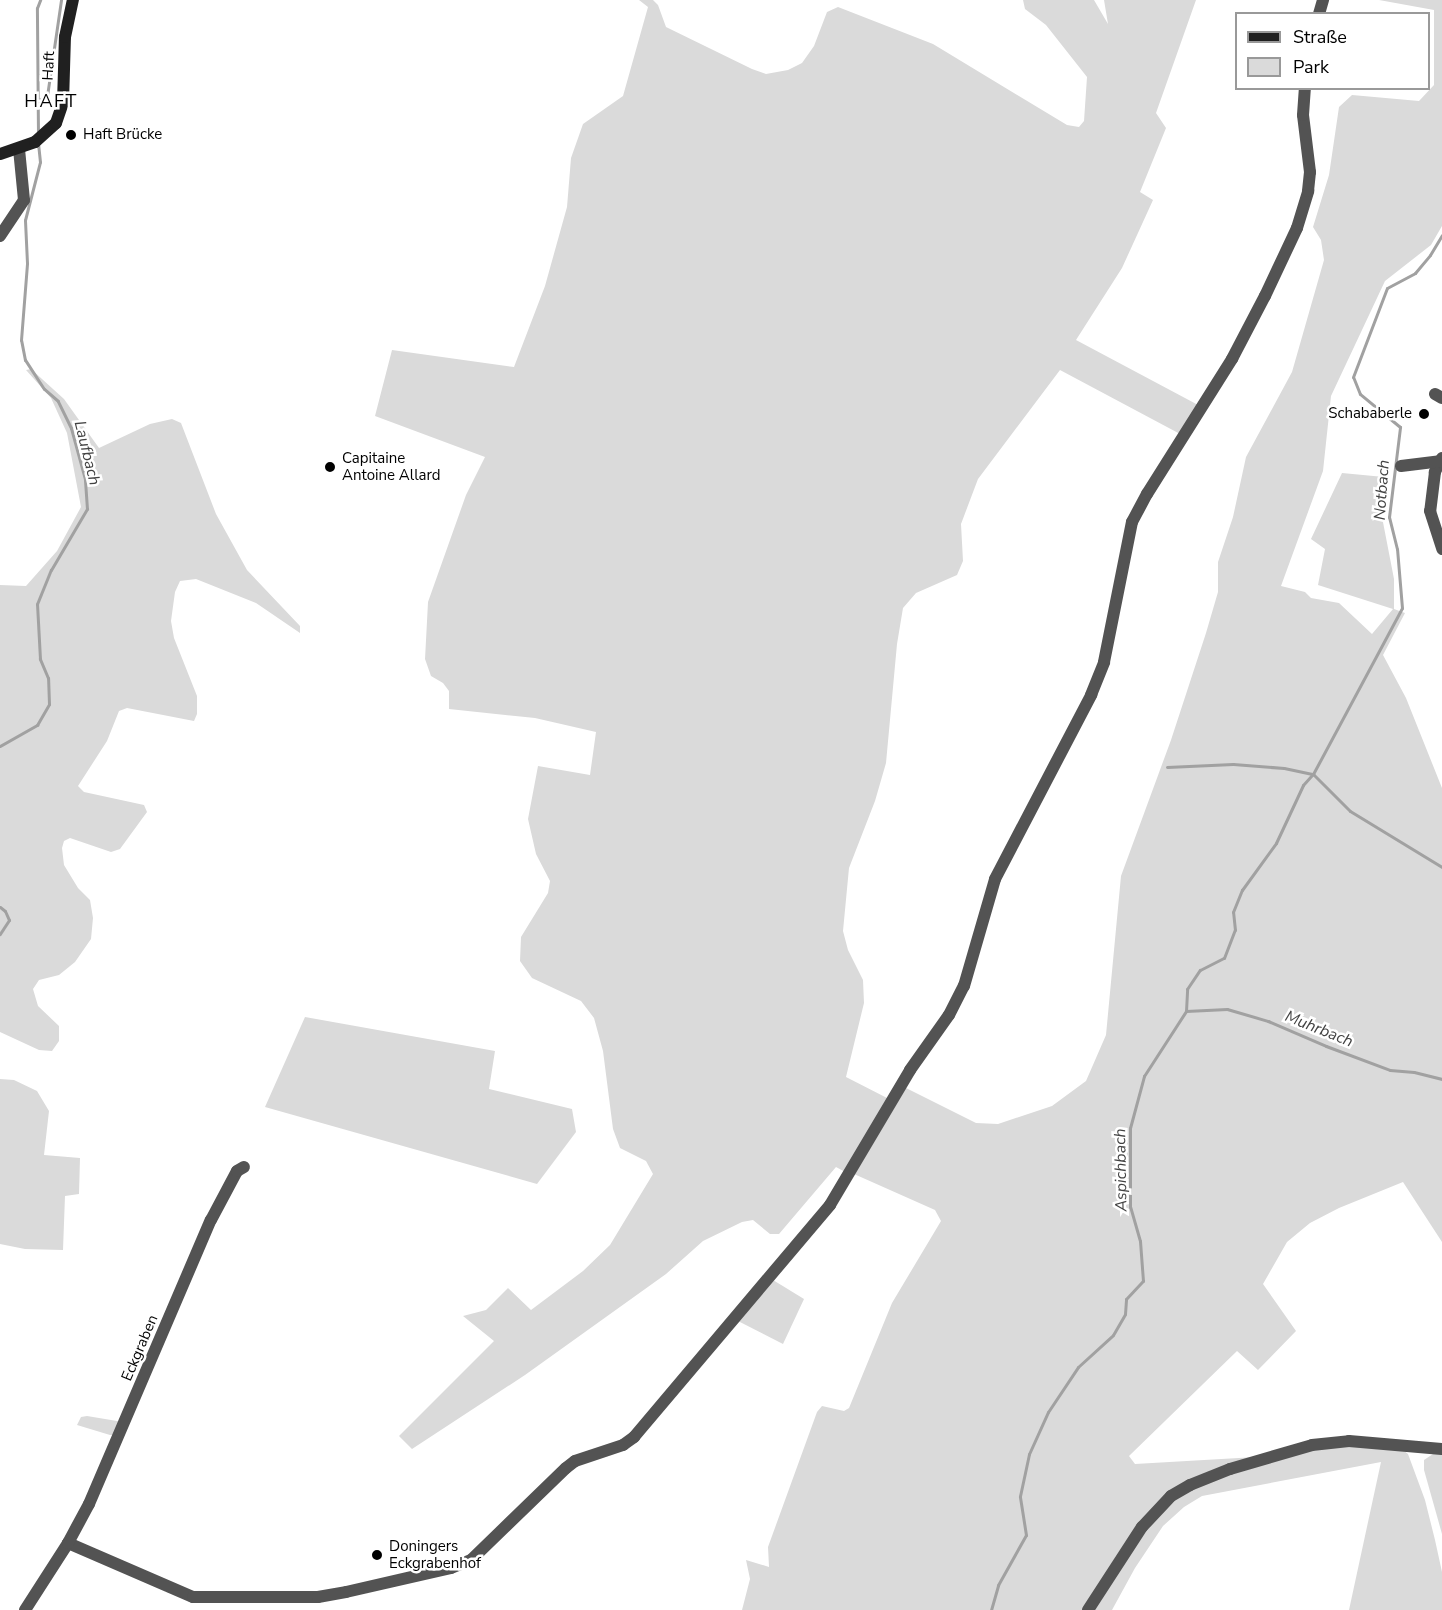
<!DOCTYPE html>
<meta charset="utf-8">
<style>
body{margin:0}
#map{position:relative;width:1442px;height:1610px;overflow:hidden;background:#fff;font-family:"Nunito Sans",sans-serif}
div>[style]{position:absolute}
[style*='--x']{left:calc(var(--x)*1px);top:calc(var(--y)*1px);width:calc(var(--w)*1px);rotate:calc(var(--a)*1deg)}
.green>*{inset:0;background:#dadada}
.stream>*{height:3px;margin:-1.5px;padding:0 1.5px;transform-origin:1.5px;border-radius:1.5px;background:#a1a1a1}
.street>*{height:12px;margin:-6px;padding:0 6px;transform-origin:6px;border-radius:6px;background:#535353}
.secondary>*{height:12px;margin:-6px;padding:0 6px;transform-origin:6px;border-radius:6px;background:#202020}
.dots>*{width:16px;height:16px;translate:-50% -50%;box-sizing:border-box;border:3px solid #fff;border-radius:50%}
span{translate:-50% -50%;white-space:nowrap;text-align:center;line-height:1.15;-webkit-text-stroke:5px #fff;paint-order:stroke}
.street-label{font-size:15px;color:#000}
.poi-label{font-size:15px;color:#000}
.left{translate:0 -50%;text-align:left}
.right{translate:-100% -50%;text-align:right}
.water-label{font-size:16px;color:#424242;font-style:italic}
.quarter-label{font-size:18px;color:#000;letter-spacing:1.5px}
.legend{position:absolute;left:1235px;top:12px;width:195px;height:78px;box-sizing:border-box;background:#fff;border:2px solid #999;margin:0;padding:8px 10px;list-style:none;font-size:18px;color:#000}
.legend li{display:flex;align-items:center;gap:12px;height:30px}
.legend b{width:30px;border:2px solid #999}
</style>
<div id="map">
<div class="green">
<div style="clip-path:polygon(639px 0,653px 0,658px 5px,666px 27px,752px 69px,766px 74px,788px 70px,802px 63px,814px 46px,827px 12px,838px 7px,933px 44px,1067px 125px,1079px 127px,1084px 121px,1087px 77px,1046px 25px,1025px 9px,1023px 0,1094px 0,1108px 24px,1104px 0,1196px 0,1156px 113px,1166px 128px,1140px 192px,1153px 200px,1122px 268px,1076px 340px,1200px 406px,1182px 435px,1060px 370px,978px 479px,961px 524px,963px 561px,957px 575px,916px 593px,903px 608px,897px 644px,886px 763px,875px 801px,849px 868px,843px 931px,848px 950px,863px 980px,864px 1003px,846px 1077px,889px 1099px,847px 1173px,836px 1167px,779px 1234px,770px 1234px,753px 1220px,742px 1222px,703px 1241px,666px 1274px,525px 1375px,412px 1449px,399px 1436px,494px 1341px,463px 1316px,486px 1310px,508px 1288px,531px 1310px,583px 1271px,610px 1245px,653px 1174px,646px 1161px,620px 1148px,613px 1129px,603px 1051px,594px 1018px,581px 1001px,532px 978px,520px 961px,521px 937px,548px 893px,550px 881px,536px 854px,528px 819px,538px 766px,590px 775px,596px 732px,535px 718px,449px 709px,449px 691px,443px 683px,431px 676px,425px 659px,428px 602px,466px 495px,485px 457px,375px 416px,392px 350px,514px 367px,545px 286px,567px 207px,571px 158px,583px 124px,623px 96px,648px 7px)"></div>
<div style="clip-path:polygon(1379px 0,1442px 0,1442px 226px,1431px 245px,1385px 281px,1331px 396px,1323px 471px,1281px 586px,1305px 592px,1311px 598px,1339px 603px,1372px 634px,1393px 609px,1318px 585px,1325px 549px,1311px 539px,1342px 473px,1384px 477px,1382px 517px,1394px 579px,1394px 609px,1405px 613px,1383px 655px,1406px 698px,1442px 788px,1442px 1242px,1403px 1182px,1339px 1208px,1310px 1223px,1287px 1242px,1263px 1284px,1296px 1331px,1258px 1370px,1237px 1351px,1129px 1456px,1135px 1464px,1256px 1457px,1210px 1471px,1138px 1525px,1116px 1556px,1084px 1610px,742px 1610px,750px 1579px,746px 1560px,769px 1567px,768px 1547px,817px 1412px,822px 1406px,844px 1411px,849px 1408px,892px 1303px,941px 1221px,935px 1210px,854px 1174px,902px 1086px,976px 1123px,998px 1124px,1052px 1106px,1086px 1081px,1106px 1035px,1121px 876px,1171px 740px,1206px 633px,1218px 592px,1218px 562px,1233px 517px,1246px 457px,1292px 372px,1324px 260px,1321px 240px,1313px 227px,1329px 175px,1339px 107px,1352px 95px,1419px 101px,1434px 85px,1434px 10px)"></div>
<div style="clip-path:polygon(31px 369px,64px 399px,99px 448px,150px 424px,172px 419px,181px 423px,216px 514px,247px 570px,300px 626px,300px 633px,256px 603px,196px 579px,180px 581px,175px 592px,171px 621px,174px 638px,197px 696px,197px 714px,194px 721px,127px 708px,119px 711px,107px 741px,78px 786px,84px 792px,144px 805px,147px 812px,120px 849px,111px 852px,70px 838px,64px 841px,62px 848px,64px 865px,78px 888px,90px 900px,93px 918px,91px 939px,75px 962px,59px 975px,39px 980px,33px 989px,38px 1006px,59px 1026px,59px 1041px,52px 1051px,39px 1050px,0 1032px,0 585px,26px 586px,57px 551px,81px 507px,67px 433px,51px 398px,26px 370px)"></div>
<div style="clip-path:polygon(305px 1017px,495px 1051px,489px 1089px,572px 1109px,576px 1132px,537px 1184px,265px 1107px)"></div>
<div style="clip-path:polygon(0 1079px,14px 1080px,37px 1091px,49px 1111px,44px 1155px,80px 1158px,79px 1194px,65px 1196px,63px 1250px,25px 1249px,0 1244px)"></div>
<div style="clip-path:polygon(773px 1280px,804px 1299px,783px 1344px,736px 1320px)"></div>
<div style="clip-path:polygon(87px 1416px,123px 1422px,113px 1435px,110px 1435px,77px 1425px,81px 1417px)"></div>
<div style="clip-path:polygon(1344px 1446px,1403px 1450px,1408px 1454px,1425px 1500px,1435px 1540px,1442px 1572px,1442px 1610px,1349px 1610px,1381px 1462px,1202px 1496px,1184px 1507px,1163px 1526px,1135px 1568px,1112px 1610px,1092px 1610px,1110px 1579px,1157px 1517px,1177px 1499px,1195px 1487px,1224px 1476px,1314px 1450px)"></div>
<div style="clip-path:polygon(1433px 1454px,1442px 1454px,1442px 1534px,1424px 1470px,1424px 1460px)"></div>
</div>
<div class="stream">
<div style="--x:35;--y:102;--w:13;--a:-27"></div>
<div style="--x:47;--y:96;--w:97;--a:-81.7"></div>
<div style="--x:38;--y:134;--w:126;--a:-90.5"></div>
<div style="--x:37;--y:8;--w:9;--a:-69"></div>
<div style="--x:0;--y:746;--w:43;--a:-29.6"></div>
<div style="--x:37;--y:725;--w:24;--a:-60"></div>
<div style="--x:49;--y:704;--w:26;--a:-92"></div>
<div style="--x:48;--y:678;--w:21;--a:-113"></div>
<div style="--x:40;--y:659;--w:55;--a:-93.1"></div>
<div style="--x:37;--y:604;--w:37;--a:-68"></div>
<div style="--x:51;--y:570;--w:71;--a:-59.5"></div>
<div style="--x:87;--y:509;--w:30;--a:-94"></div>
<div style="--x:85;--y:479;--w:53;--a:-105.4"></div>
<div style="--x:71;--y:428;--w:30;--a:-116"></div>
<div style="--x:58;--y:401;--w:18;--a:-139"></div>
<div style="--x:44;--y:389;--w:35;--a:-123"></div>
<div style="--x:25;--y:360;--w:20;--a:-101"></div>
<div style="--x:21;--y:340;--w:77;--a:-85.5"></div>
<div style="--x:27;--y:263;--w:43;--a:-92.7"></div>
<div style="--x:25;--y:220;--w:60;--a:-75.5"></div>
<div style="--x:40;--y:162;--w:19;--a:-96"></div>
<div style="--x:1167;--y:767;--w:66;--a:-2.6"></div>
<div style="--x:1233;--y:764;--w:51;--a:4.5"></div>
<div style="--x:1284;--y:768;--w:30;--a:12"></div>
<div style="--x:1313;--y:774;--w:52;--a:45"></div>
<div style="--x:1350;--y:811;--w:108;--a:31.3"></div>
<div style="--x:0;--y:907;--w:6;--a:39"></div>
<div style="--x:5;--y:911;--w:10;--a:66"></div>
<div style="--x:9;--y:920;--w:17;--a:123"></div>
<div style="--x:1186;--y:1011;--w:41;--a:-2.8"></div>
<div style="--x:1227;--y:1009;--w:43;--a:16.3"></div>
<div style="--x:1268;--y:1021;--w:63;--a:23.3"></div>
<div style="--x:1326;--y:1046;--w:68;--a:20.6"></div>
<div style="--x:1390;--y:1070;--w:24;--a:5"></div>
<div style="--x:1414;--y:1072;--w:29;--a:14"></div>
<div style="--x:991;--y:1610;--w:26;--a:-74"></div>
<div style="--x:998;--y:1585;--w:57;--a:-60.8"></div>
<div style="--x:1026;--y:1535;--w:39;--a:-99"></div>
<div style="--x:1020;--y:1496;--w:43;--a:-77.9"></div>
<div style="--x:1029;--y:1454;--w:46;--a:-65.7"></div>
<div style="--x:1048;--y:1412;--w:54;--a:-56.3"></div>
<div style="--x:1078;--y:1367;--w:47;--a:-42.4"></div>
<div style="--x:1113;--y:1335;--w:24;--a:-60"></div>
<div style="--x:1125;--y:1314;--w:15;--a:-86"></div>
<div style="--x:1126;--y:1299;--w:25;--a:-47"></div>
<div style="--x:1143;--y:1281;--w:40;--a:-94.3"></div>
<div style="--x:1140;--y:1241;--w:35;--a:-106"></div>
<div style="--x:1130;--y:1207;--w:79;--a:-90"></div>
<div style="--x:1130;--y:1128;--w:54;--a:-74.9"></div>
<div style="--x:1144;--y:1076;--w:77;--a:-57.1"></div>
<div style="--x:1186;--y:1011;--w:22;--a:-87"></div>
<div style="--x:1187;--y:989;--w:23;--a:-56"></div>
<div style="--x:1200;--y:970;--w:27;--a:-27"></div>
<div style="--x:1224;--y:958;--w:30;--a:-69"></div>
<div style="--x:1235;--y:930;--w:18;--a:-96"></div>
<div style="--x:1233;--y:912;--w:24;--a:-68"></div>
<div style="--x:1242;--y:890;--w:58;--a:-54.1"></div>
<div style="--x:1276;--y:843;--w:64;--a:-65"></div>
<div style="--x:1303;--y:785;--w:15;--a:-48"></div>
<div style="--x:1313;--y:774;--w:188;--a:-61.8"></div>
<div style="--x:1402;--y:608;--w:59;--a:-94.8"></div>
<div style="--x:1397;--y:549;--w:33;--a:-104"></div>
<div style="--x:1389;--y:517;--w:91;--a:-83"></div>
<div style="--x:1400;--y:427;--w:52;--a:-140.5"></div>
<div style="--x:1360;--y:394;--w:18;--a:-112"></div>
<div style="--x:1353;--y:377;--w:95;--a:-69.1"></div>
<div style="--x:1387;--y:288;--w:32;--a:-28"></div>
<div style="--x:1415;--y:273;--w:23;--a:-50"></div>
<div style="--x:1430;--y:255;--w:23;--a:-59"></div>
</div>
<div class="street">
<div style="--x:1319;--y:14;--w:15;--a:-74"></div>
<div style="--x:0;--y:236;--w:43;--a:-56.3"></div>
<div style="--x:24;--y:200;--w:51;--a:-95.6"></div>
<div style="--x:1435;--y:394;--w:8;--a:30"></div>
<div style="--x:1442;--y:458;--w:16;--a:117"></div>
<div style="--x:1435;--y:472;--w:39;--a:97"></div>
<div style="--x:1430;--y:511;--w:40;--a:72"></div>
<div style="--x:1401;--y:466;--w:39;--a:-7"></div>
<div style="--x:68;--y:1543;--w:136;--a:23.4"></div>
<div style="--x:193;--y:1597;--w:125;--a:0"></div>
<div style="--x:318;--y:1597;--w:28;--a:-10"></div>
<div style="--x:346;--y:1592;--w:108;--a:-12.9"></div>
<div style="--x:451;--y:1568;--w:22;--a:-22"></div>
<div style="--x:471;--y:1560;--w:132;--a:-44.1"></div>
<div style="--x:566;--y:1468;--w:11;--a:-38"></div>
<div style="--x:575;--y:1461;--w:51;--a:-18.4"></div>
<div style="--x:623;--y:1445;--w:14;--a:-36"></div>
<div style="--x:634;--y:1437;--w:304;--a:-49.8"></div>
<div style="--x:830;--y:1205;--w:157;--a:-59.3"></div>
<div style="--x:910;--y:1070;--w:67;--a:-54.7"></div>
<div style="--x:949;--y:1015;--w:33;--a:-63"></div>
<div style="--x:964;--y:986;--w:111;--a:-73.8"></div>
<div style="--x:995;--y:879;--w:208;--a:-62.4"></div>
<div style="--x:1091;--y:695;--w:35;--a:-68"></div>
<div style="--x:1104;--y:662;--w:143;--a:-78.7"></div>
<div style="--x:1132;--y:522;--w:32;--a:-62"></div>
<div style="--x:1147;--y:494;--w:160;--a:-57.8"></div>
<div style="--x:1232;--y:359;--w:71;--a:-62.4"></div>
<div style="--x:1265;--y:296;--w:75;--a:-64.8"></div>
<div style="--x:1297;--y:228;--w:39;--a:-73"></div>
<div style="--x:1308;--y:191;--w:19;--a:-84"></div>
<div style="--x:1310;--y:172;--w:57;--a:-97"></div>
<div style="--x:1303;--y:115;--w:27;--a:-86"></div>
<div style="--x:25;--y:1610;--w:80;--a:-57.3"></div>
<div style="--x:68;--y:1543;--w:44;--a:-61.7"></div>
<div style="--x:89;--y:1504;--w:309;--a:-66.8"></div>
<div style="--x:211;--y:1220;--w:55;--a:-62"></div>
<div style="--x:237;--y:1171;--w:8;--a:-30"></div>
<div style="--x:1088;--y:1610;--w:99;--a:-57"></div>
<div style="--x:1142;--y:1527;--w:42;--a:-46.9"></div>
<div style="--x:1171;--y:1496;--w:22;--a:-30"></div>
<div style="--x:1190;--y:1485;--w:43;--a:-21.8"></div>
<div style="--x:1230;--y:1469;--w:85;--a:-16.3"></div>
<div style="--x:1312;--y:1445;--w:37;--a:-6"></div>
<div style="--x:1349;--y:1441;--w:93;--a:4.9"></div>
</div>
<div class="secondary">
<div style="--x:0;--y:154;--w:37;--a:-19"></div>
<div style="--x:35;--y:142;--w:28;--a:-42"></div>
<div style="--x:56;--y:123;--w:21;--a:-71"></div>
<div style="--x:63;--y:103;--w:66;--a:-88.3"></div>
<div style="--x:65;--y:37;--w:38;--a:-78"></div>
</div>
<div class="dots">
<div style="left:71px;top:135px;background:#000"></div>
<div style="left:1424px;top:414px;background:#000"></div>
<div style="left:330px;top:467px;background:#000"></div>
<div style="left:377px;top:1555px;background:#000"></div>
</div>
<div class="street-label">
<span style="left:49px;top:66px;rotate:-87deg">Haft</span>
<span style="left:140px;top:1348px;rotate:-67deg">Eckgraben</span>
</div>
<div class="poi-label">
<span class="left" style="left:83px;top:135px">Haft Brücke</span>
<span class="right" style="left:1412px;top:414px">Schababerle</span>
<span class="left" style="left:342px;top:467px">Capitaine<br>Antoine Allard</span>
<span class="left" style="left:389px;top:1555px">Doningers<br>Eckgrabenhof</span>
</div>
<div class="water-label">
<span style="left:87px;top:453px;rotate:76deg">Laufbach</span>
<span style="left:1382px;top:490px;rotate:-86deg">Notbach</span>
<span style="left:1319px;top:1029px;rotate:22deg">Muhrbach</span>
<span style="left:1121px;top:1170px;rotate:-91deg">Aspichbach</span>
</div>
<div class="quarter-label">
<span style="left:51px;top:101px">HAFT</span>
</div>
<ul class="legend">
<li><b style="height:8px;background:#202020"></b>Straße</li>
<li><b style="height:16px;background:#dadada"></b>Park</li>
</ul>
</div>
